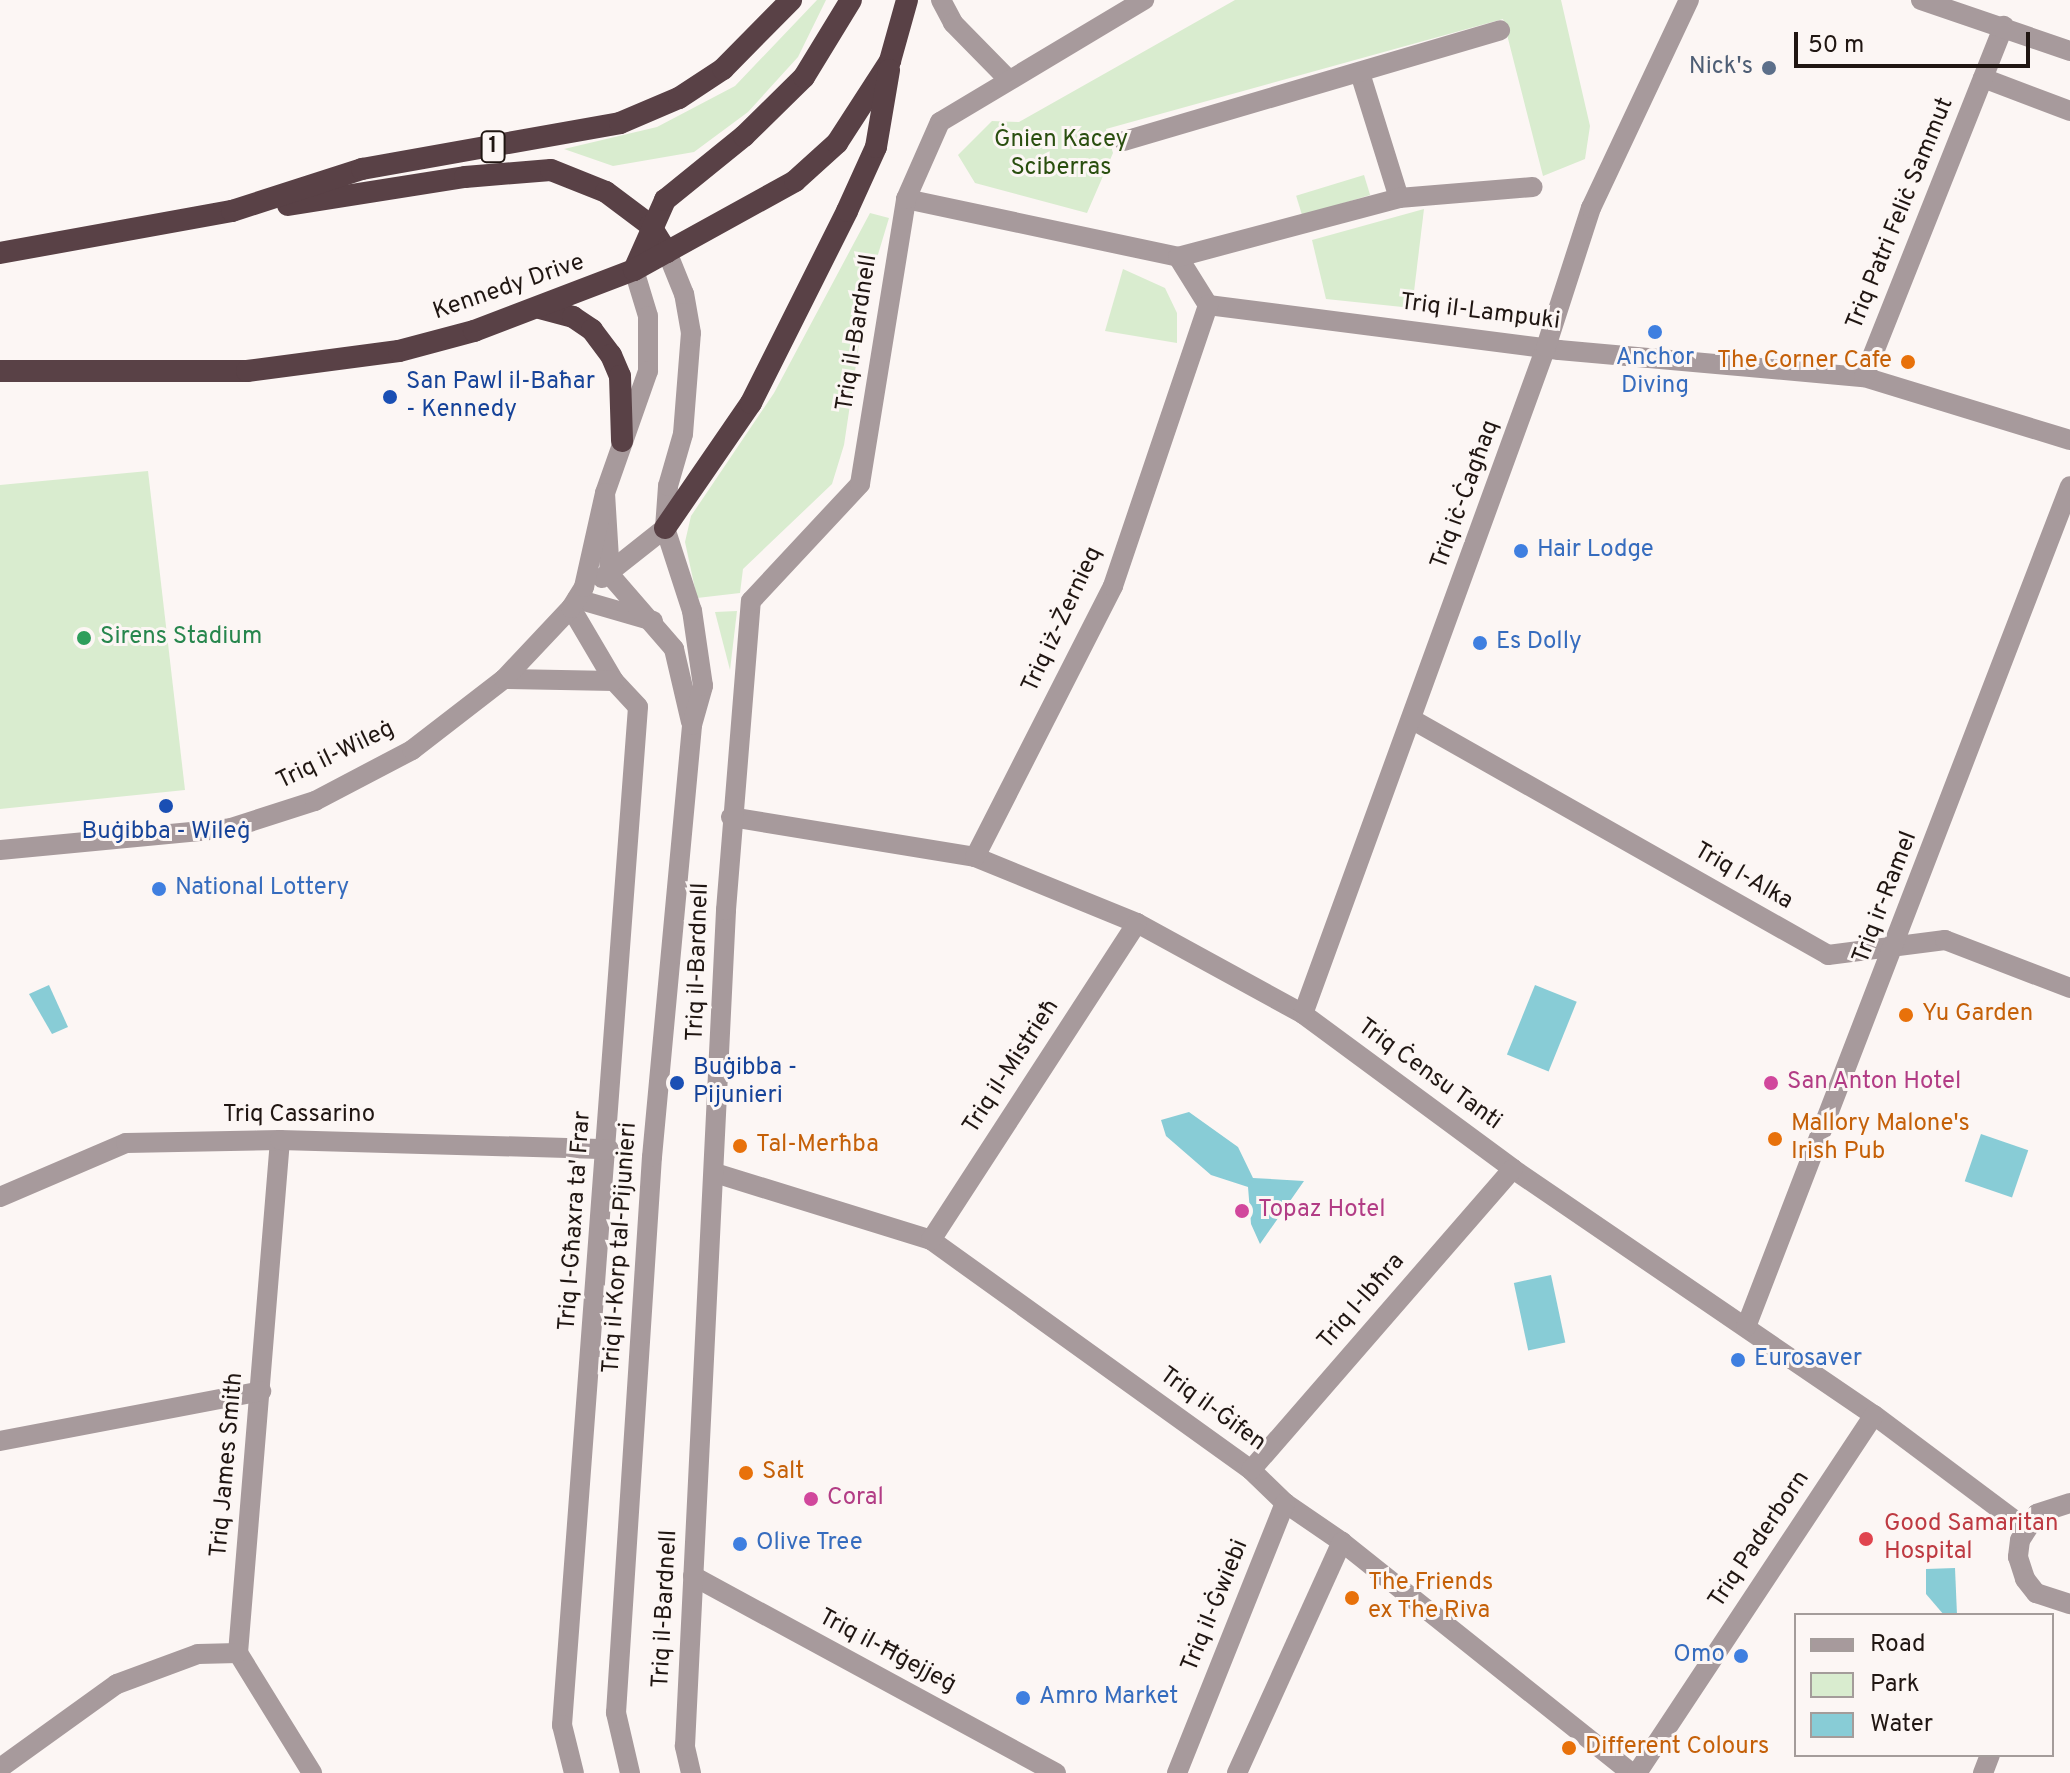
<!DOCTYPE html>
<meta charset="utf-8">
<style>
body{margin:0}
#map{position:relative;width:2070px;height:1773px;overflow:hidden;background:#fcf6f4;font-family:Overpass,sans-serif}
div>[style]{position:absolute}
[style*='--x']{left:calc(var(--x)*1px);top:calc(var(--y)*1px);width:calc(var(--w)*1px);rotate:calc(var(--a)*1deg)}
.green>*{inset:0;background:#d9eccf;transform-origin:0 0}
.water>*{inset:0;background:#88ccd6;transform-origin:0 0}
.minor>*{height:20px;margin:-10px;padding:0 10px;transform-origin:10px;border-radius:10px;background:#a79a9c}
.tertiary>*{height:20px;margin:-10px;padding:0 10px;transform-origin:10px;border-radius:10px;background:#a79a9c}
.trunk>*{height:22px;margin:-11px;padding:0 11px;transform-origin:11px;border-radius:11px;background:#594146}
.dots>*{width:22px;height:22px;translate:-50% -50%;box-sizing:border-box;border:4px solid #fcf6f4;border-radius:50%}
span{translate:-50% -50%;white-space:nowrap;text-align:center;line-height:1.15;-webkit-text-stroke:6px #fcf6f4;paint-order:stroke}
.shield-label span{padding:2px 6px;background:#fcf6f4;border:2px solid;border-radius:6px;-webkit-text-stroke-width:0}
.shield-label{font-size:22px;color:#201612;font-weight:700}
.service-label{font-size:24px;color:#4e5e75}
.right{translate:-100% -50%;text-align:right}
.park-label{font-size:24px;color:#2a4f0f}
.street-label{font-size:24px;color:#201612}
.shop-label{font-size:24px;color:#366cbe}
.left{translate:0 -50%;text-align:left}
.food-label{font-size:24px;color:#c56008}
.transit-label{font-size:24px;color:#164399}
.leisure-label{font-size:24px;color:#27864d}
.hotel-label{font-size:24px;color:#b23c85}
.health-label{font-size:24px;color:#be3a42}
.legend{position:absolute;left:1794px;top:1613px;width:260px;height:144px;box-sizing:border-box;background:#fcf6f4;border:2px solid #a49c9a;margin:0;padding:10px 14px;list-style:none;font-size:24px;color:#201612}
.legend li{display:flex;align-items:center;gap:16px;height:40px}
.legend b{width:40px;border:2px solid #a49c9a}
.scale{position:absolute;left:1794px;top:32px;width:236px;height:36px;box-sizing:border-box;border:4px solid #201612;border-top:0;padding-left:10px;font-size:24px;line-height:28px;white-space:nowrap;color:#201612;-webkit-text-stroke:6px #fcf6f4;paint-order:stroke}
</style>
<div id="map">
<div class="green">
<div style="clip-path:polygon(817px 0,826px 0,798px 57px,748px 112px,694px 152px,613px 166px,564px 149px,657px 127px,735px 86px)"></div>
<div style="clip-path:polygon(1235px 0,1561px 0,1590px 126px,1585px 159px,1543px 176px,1503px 19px,1106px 129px,1113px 153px,1087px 213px,975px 183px,958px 155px,992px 121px,1019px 122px)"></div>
<div style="left:1364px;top:175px;width:21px;height:71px;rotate:73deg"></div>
<div style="clip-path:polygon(1424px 209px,1412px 308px,1326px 299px,1312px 240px)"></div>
<div style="clip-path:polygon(870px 213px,889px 218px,867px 291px,844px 445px,832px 484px,743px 569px,740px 593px,697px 598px,685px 542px,691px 516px,774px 393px)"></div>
<div style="clip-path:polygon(1123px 269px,1165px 288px,1177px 313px,1177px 343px,1105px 331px)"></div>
<div style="clip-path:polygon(148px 471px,185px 790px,0 809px,0 485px)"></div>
<div style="clip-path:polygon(737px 611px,730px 670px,715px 612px)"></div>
</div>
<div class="water">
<div style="clip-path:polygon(49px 985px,68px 1027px,52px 1034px,29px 994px)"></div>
<div style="left:1535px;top:985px;width:45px;height:75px;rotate:22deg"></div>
<div style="clip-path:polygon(1189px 1112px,1238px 1147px,1253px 1178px,1304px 1181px,1260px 1244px,1251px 1224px,1248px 1187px,1211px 1175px,1166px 1136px,1161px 1120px)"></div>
<div style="left:1981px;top:1134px;width:50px;height:50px;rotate:19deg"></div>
<div style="left:1551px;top:1275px;width:69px;height:38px;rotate:78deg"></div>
<div style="clip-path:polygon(1955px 1568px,1957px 1615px,1944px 1615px,1926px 1594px,1926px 1569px)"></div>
</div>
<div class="minor">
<div style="--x:941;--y:0;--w:26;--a:62"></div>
<div style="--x:953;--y:23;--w:77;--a:45.5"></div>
<div style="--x:1360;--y:73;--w:131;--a:72.7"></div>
<div style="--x:1983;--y:78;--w:93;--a:20.8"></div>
<div style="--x:1124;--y:141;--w:392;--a:-16.4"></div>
<div style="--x:906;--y:199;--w:278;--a:12"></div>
<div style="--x:1178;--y:257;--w:57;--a:58"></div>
<div style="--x:1178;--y:257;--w:229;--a:-14.9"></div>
<div style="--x:1399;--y:198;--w:134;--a:-4.7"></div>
<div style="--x:1208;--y:305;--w:354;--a:7.3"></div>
<div style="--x:1559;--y:350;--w:306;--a:5.1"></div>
<div style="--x:1864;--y:377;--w:215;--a:17"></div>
<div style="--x:1864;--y:377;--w:378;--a:-68.3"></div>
<div style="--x:577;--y:599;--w:79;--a:16.1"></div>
<div style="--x:571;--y:608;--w:85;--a:59.5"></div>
<div style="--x:614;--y:681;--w:35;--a:47"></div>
<div style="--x:638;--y:707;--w:1021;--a:94.27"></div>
<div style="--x:562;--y:1725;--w:49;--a:76"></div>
<div style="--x:504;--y:679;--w:110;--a:1"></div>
<div style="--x:1413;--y:720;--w:477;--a:29.5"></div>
<div style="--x:1828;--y:955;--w:118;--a:-7.3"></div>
<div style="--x:1945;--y:940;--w:134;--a:21"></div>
<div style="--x:731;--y:817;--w:247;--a:9.3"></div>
<div style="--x:975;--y:857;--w:175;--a:22.2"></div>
<div style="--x:1137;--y:923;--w:189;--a:28.7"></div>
<div style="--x:1303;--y:1014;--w:261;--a:36.4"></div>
<div style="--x:1513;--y:1169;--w:437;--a:34.3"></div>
<div style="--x:1874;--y:1415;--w:189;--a:36.8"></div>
<div style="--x:975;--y:857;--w:304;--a:-63"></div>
<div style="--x:1113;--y:586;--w:297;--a:-71.3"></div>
<div style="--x:1303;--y:1014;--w:710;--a:-69.98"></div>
<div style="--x:1546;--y:347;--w:146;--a:-72.1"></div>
<div style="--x:1591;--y:208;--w:230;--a:-64.8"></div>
<div style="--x:280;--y:1140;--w:515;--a:94.68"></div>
<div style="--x:238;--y:1653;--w:141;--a:58.3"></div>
<div style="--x:715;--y:1173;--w:226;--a:17.2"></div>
<div style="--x:931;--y:1240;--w:394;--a:35.7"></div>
<div style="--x:1251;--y:1470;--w:47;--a:44.1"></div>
<div style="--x:1285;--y:1503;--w:69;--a:34.4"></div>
<div style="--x:1342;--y:1542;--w:370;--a:38.6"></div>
<div style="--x:0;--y:1197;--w:137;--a:-23.2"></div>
<div style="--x:126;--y:1143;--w:154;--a:-1.1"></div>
<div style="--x:280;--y:1140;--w:329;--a:1.6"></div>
<div style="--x:931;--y:1240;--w:378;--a:-57"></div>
<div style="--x:1746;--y:1327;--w:901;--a:-68.93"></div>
<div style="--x:0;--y:1441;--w:266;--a:-10.8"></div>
<div style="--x:1251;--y:1470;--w:399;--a:-49"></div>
<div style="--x:2070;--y:1503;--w:35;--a:162"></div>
<div style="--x:2037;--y:1514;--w:31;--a:123"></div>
<div style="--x:2020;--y:1540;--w:17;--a:97"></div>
<div style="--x:2018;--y:1557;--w:23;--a:72"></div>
<div style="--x:2025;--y:1579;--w:18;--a:52"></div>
<div style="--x:2036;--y:1593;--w:36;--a:18"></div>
<div style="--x:693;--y:1576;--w:413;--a:28.5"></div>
<div style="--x:0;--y:1768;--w:144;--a:-35.7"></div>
<div style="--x:117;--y:1684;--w:86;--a:-20.3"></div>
<div style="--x:198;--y:1654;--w:40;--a:-1.4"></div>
<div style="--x:691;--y:1773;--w:28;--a:-103"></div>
<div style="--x:685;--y:1746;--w:837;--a:-87.19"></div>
<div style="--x:726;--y:910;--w:310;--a:-85.4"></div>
<div style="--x:751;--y:601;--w:160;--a:-47"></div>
<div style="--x:860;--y:484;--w:289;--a:-80.8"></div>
<div style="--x:906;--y:199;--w:84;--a:-66.2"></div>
<div style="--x:940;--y:122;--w:238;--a:-30.9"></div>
<div style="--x:1177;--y:1773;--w:291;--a:-68.2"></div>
<div style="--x:1237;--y:1773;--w:254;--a:-65.6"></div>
<div style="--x:1637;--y:1773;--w:429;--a:-56.5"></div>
<div style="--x:1983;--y:1773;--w:19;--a:-69"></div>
</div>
<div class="tertiary">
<div style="--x:1921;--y:0;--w:157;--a:18.9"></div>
<div style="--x:634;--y:270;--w:48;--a:73.1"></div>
<div style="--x:648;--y:316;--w:55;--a:90"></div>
<div style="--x:648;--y:371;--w:129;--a:109.4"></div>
<div style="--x:605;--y:493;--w:82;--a:86.5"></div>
<div style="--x:610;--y:575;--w:98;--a:49.1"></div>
<div style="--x:674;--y:649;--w:75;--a:76.9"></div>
<div style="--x:602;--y:578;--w:80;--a:-38.4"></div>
<div style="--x:0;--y:850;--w:232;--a:-5.4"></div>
<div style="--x:231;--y:828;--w:88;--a:-17.8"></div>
<div style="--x:315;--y:801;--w:110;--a:-27.7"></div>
<div style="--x:412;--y:750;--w:116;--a:-37.7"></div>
<div style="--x:504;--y:679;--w:98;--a:-46.7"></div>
<div style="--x:571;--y:608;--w:25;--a:-58"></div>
<div style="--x:584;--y:587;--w:96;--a:-77.4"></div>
<div style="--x:630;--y:1773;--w:62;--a:-103.1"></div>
<div style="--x:616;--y:1713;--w:557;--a:-86.3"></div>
<div style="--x:652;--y:1157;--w:434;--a:-84.7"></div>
<div style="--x:692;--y:725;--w:41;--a:-74.2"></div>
<div style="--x:703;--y:686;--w:76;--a:-98.3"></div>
<div style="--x:692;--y:611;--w:87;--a:-108"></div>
<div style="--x:665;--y:528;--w:42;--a:-85.9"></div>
<div style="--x:668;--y:486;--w:54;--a:-73.9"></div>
<div style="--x:683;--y:434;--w:101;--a:-85.5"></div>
<div style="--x:691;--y:333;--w:40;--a:-100"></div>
<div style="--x:684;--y:294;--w:45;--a:-112"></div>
</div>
<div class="trunk">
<div style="--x:288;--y:205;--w:179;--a:-9"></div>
<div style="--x:465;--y:177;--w:86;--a:-4.7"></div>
<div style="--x:551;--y:170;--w:59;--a:21.8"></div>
<div style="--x:606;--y:192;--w:55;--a:36.9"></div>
<div style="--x:650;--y:225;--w:32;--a:58"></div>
<div style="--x:0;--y:253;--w:236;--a:-10.3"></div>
<div style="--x:232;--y:211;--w:137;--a:-17.9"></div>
<div style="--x:362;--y:169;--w:262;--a:-10.1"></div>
<div style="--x:620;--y:123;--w:64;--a:-23"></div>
<div style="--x:679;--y:98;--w:53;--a:-33.4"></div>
<div style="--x:723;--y:69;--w:97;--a:-45.4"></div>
<div style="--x:634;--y:270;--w:77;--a:-66.1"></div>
<div style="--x:665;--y:200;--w:102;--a:-39"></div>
<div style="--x:744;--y:136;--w:84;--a:-44.5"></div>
<div style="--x:804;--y:77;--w:90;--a:-58.6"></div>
<div style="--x:540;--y:308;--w:34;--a:15"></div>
<div style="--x:573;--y:317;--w:23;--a:34"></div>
<div style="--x:592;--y:330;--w:31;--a:53"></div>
<div style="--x:611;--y:355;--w:23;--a:67"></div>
<div style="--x:620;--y:376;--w:65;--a:88.2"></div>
<div style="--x:0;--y:371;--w:247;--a:0"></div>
<div style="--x:247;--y:371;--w:153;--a:-7.5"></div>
<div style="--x:399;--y:351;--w:78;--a:-14.9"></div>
<div style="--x:474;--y:331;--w:171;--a:-20.9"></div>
<div style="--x:634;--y:270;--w:184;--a:-28.9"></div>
<div style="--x:795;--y:181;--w:57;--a:-42.1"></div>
<div style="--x:837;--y:143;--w:98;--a:-57.1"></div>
<div style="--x:890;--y:61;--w:63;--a:-74.4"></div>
<div style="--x:665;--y:528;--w:152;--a:-55.5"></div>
<div style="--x:751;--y:403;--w:215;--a:-63.4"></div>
<div style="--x:847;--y:211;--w:70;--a:-65.6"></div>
<div style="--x:876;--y:147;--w:78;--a:-80.4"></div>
</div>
<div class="dots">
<div style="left:1769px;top:68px;background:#5c6f8a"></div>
<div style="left:1655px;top:332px;background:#3f7fe0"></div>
<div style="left:1908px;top:362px;background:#e8710a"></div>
<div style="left:390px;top:397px;background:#1a4fb4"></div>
<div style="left:1521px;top:551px;background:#3f7fe0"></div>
<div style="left:84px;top:638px;background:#2e9e5b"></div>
<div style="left:1480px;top:643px;background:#3f7fe0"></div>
<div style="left:166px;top:806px;background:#1a4fb4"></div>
<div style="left:159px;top:889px;background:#3f7fe0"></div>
<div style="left:1906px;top:1015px;background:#e8710a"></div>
<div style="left:677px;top:1083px;background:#1a4fb4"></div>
<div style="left:1771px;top:1083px;background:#d1479c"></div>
<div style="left:1775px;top:1139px;background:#e8710a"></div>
<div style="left:740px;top:1146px;background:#e8710a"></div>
<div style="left:1242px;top:1211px;background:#d1479c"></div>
<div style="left:1738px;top:1360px;background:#3f7fe0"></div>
<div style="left:746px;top:1473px;background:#e8710a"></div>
<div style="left:811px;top:1499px;background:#d1479c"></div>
<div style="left:1866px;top:1539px;background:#e0444e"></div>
<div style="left:740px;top:1544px;background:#3f7fe0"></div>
<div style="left:1352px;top:1598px;background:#e8710a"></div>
<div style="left:1741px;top:1656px;background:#3f7fe0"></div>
<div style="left:1023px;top:1698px;background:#3f7fe0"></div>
<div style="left:1569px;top:1748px;background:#e8710a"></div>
</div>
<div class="shield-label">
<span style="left:493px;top:147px">1</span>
</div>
<div class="service-label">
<span class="right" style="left:1753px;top:68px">Nick's</span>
</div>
<div class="park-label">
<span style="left:1061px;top:155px">Ġnien Kacey<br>Sciberras</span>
</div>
<div class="street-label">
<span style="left:1901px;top:214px;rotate:-68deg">Triq Patri Feliċ Sammut</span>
<span style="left:509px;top:288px;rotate:-19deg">Kennedy Drive</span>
<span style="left:1480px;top:313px;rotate:7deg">Triq il-Lampuki</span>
<span style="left:858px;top:333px;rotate:-81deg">Triq il-Bardnell</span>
<span style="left:1466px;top:495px;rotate:-70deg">Triq iċ-Ċagħaq</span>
<span style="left:1063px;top:620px;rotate:-65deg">Triq iż-Żernieq</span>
<span style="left:336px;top:756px;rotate:-26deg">Triq il-Wileġ</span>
<span style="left:1743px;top:877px;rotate:30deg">Triq l-Alka</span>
<span style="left:1886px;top:898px;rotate:-69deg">Triq ir-Ramel</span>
<span style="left:699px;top:962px;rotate:-88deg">Triq il-Bardnell</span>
<span style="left:1012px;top:1067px;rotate:-57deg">Triq il-Mistrieħ</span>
<span style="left:1429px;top:1075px;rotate:36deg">Triq Ċensu Tanti</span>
<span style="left:299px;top:1116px">Triq Cassarino</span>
<span style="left:576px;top:1221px;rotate:-86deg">Triq l-Għaxra ta' Frar</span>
<span style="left:621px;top:1248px;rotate:-86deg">Triq il-Korp tal-Pijunieri</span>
<span style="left:1362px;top:1302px;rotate:-49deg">Triq l-Ibħra</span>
<span style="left:1212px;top:1410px;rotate:36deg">Triq il-Ġifen</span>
<span style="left:228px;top:1465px;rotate:-85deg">Triq James Smith</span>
<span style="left:1760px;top:1540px;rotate:-56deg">Triq Paderborn</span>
<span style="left:1216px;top:1606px;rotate:-68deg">Triq il-Ġwiebi</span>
<span style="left:666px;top:1609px;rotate:-87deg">Triq il-Bardnell</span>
<span style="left:887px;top:1652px;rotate:28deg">Triq il-Ħġejjeġ</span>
</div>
<div class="shop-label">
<span style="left:1655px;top:373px">Anchor<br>Diving</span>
<span class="left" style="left:1537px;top:551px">Hair Lodge</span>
<span class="left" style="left:1496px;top:643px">Es Dolly</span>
<span class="left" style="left:175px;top:889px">National Lottery</span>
<span class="left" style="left:1754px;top:1360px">Eurosaver</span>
<span class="left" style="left:756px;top:1544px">Olive Tree</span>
<span class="right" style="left:1725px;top:1656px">Omo</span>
<span class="left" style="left:1039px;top:1698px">Amro Market</span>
</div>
<div class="food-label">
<span class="right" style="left:1892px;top:362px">The Corner Cafe</span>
<span class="left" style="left:1922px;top:1015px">Yu Garden</span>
<span class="left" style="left:1791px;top:1139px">Mallory Malone's<br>Irish Pub</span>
<span class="left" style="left:756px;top:1146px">Tal-Merħba</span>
<span class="left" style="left:762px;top:1473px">Salt</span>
<span class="left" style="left:1368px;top:1598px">The Friends<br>ex The Riva</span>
<span class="left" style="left:1585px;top:1748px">Different Colours</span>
</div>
<div class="transit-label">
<span class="left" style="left:406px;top:397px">San Pawl il-Baħar<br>- Kennedy</span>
<span style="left:166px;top:833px">Buġibba - Wileġ</span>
<span class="left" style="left:693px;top:1083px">Buġibba -<br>Pijunieri</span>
</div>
<div class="leisure-label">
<span class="left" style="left:100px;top:638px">Sirens Stadium</span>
</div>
<div class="hotel-label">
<span class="left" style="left:1787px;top:1083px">San Anton Hotel</span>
<span class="left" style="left:1258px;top:1211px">Topaz Hotel</span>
<span class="left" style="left:827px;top:1499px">Coral</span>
</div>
<div class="health-label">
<span class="left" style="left:1884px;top:1539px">Good Samaritan<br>Hospital</span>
</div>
<ul class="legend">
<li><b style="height:10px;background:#a79a9c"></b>Road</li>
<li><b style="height:22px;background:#d9eccf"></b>Park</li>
<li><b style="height:22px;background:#88ccd6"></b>Water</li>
</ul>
<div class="scale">50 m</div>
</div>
